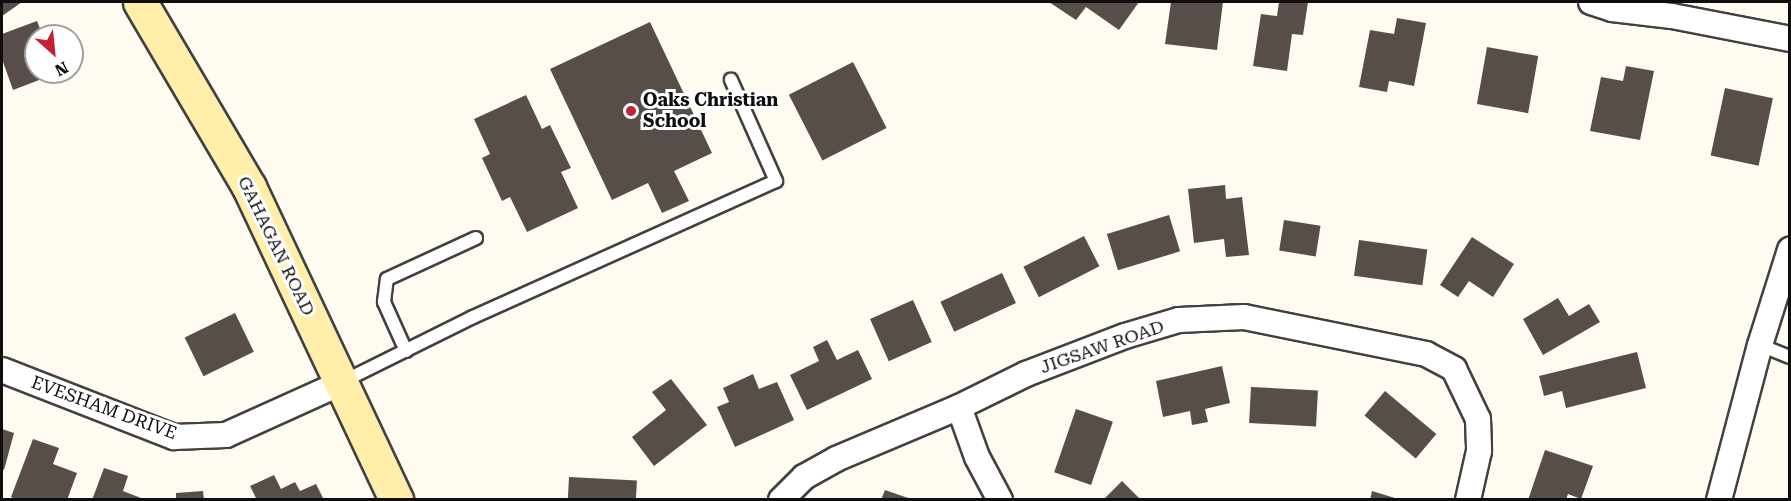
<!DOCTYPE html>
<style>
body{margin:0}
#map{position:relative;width:1791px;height:501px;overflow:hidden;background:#fffbf0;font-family:"Roboto Serif",serif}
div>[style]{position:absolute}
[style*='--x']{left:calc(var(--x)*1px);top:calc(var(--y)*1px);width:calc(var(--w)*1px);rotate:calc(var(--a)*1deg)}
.building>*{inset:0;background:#574e4a;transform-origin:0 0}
.roads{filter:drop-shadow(2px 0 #414141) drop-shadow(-2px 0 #414141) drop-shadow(0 2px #414141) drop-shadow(0 -2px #414141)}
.lane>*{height:12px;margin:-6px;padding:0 6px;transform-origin:6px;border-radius:6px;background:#fff}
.street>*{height:24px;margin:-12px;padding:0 12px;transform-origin:12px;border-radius:12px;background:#fff}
.secondary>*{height:33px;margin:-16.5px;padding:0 16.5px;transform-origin:16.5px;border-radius:16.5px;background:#ffefab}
.dots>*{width:16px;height:16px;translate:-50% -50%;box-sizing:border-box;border:3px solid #fff;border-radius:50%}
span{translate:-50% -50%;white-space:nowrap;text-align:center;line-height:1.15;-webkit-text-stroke:6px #fff;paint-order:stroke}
.poi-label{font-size:18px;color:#0e0e0e;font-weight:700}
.left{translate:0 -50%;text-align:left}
.street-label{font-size:18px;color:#0e0e0e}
.frame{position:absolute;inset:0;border:3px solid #0e0e0e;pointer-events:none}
.north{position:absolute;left:24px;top:24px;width:60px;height:60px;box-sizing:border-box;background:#fff;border:2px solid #9f9f9f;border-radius:50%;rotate:153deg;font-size:16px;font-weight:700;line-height:24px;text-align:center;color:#0e0e0e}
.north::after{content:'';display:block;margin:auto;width:21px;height:27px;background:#c42135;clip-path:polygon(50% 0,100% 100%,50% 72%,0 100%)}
</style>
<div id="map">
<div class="building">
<div style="clip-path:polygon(2px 2px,22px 2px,2px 16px)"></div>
<div style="clip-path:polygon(1049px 2px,1139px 2px,1119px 30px,1086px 7px,1076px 20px)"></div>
<div style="clip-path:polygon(1171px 2px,1223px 2px,1217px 50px,1165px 44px)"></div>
<div style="clip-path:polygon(1279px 2px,1308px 2px,1303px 35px,1292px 34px,1287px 71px,1253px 66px,1261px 14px,1277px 16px)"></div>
<div style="clip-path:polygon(1397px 18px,1426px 23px,1414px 86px,1389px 81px,1387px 92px,1359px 87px,1370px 30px,1394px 34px)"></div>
<div style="clip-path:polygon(37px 21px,43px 36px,36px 36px,36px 72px,60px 72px,13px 90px,2px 59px,2px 34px)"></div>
<div style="clip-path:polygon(650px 22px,712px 153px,674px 171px,689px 201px,662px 213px,648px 183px,612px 200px,550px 69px)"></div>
<div style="left:1487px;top:47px;width:52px;height:58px;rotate:10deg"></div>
<div style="left:853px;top:62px;width:74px;height:72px;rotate:63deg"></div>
<div style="clip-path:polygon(1626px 66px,1654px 71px,1640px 140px,1590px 131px,1601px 77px,1623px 81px)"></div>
<div style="left:1725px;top:88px;width:49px;height:69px;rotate:12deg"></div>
<div style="clip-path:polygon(526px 95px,542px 129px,550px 125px,571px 168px,561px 172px,578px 208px,527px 232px,510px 197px,502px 201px,482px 158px,490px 154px,474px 119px)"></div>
<div style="clip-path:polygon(1225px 185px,1226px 199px,1242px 197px,1249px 255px,1226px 257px,1224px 239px,1194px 243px,1188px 189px)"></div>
<div style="left:1169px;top:215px;width:38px;height:65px;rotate:73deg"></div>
<div style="left:1284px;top:220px;width:37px;height:31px;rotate:9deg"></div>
<div style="left:1084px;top:236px;width:34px;height:68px;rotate:63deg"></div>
<div style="clip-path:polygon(1472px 237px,1514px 264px,1493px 297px,1469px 281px,1458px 297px,1440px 285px)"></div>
<div style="left:1359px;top:240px;width:69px;height:36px;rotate:8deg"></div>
<div style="left:1002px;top:273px;width:33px;height:68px;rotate:65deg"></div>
<div style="clip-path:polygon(1558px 298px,1569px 316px,1589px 304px,1600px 322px,1543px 355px,1523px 319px)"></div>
<div style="left:913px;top:300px;width:46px;height:47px;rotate:66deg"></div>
<div style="left:235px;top:313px;width:43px;height:56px;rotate:64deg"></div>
<div style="clip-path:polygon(827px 340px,837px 360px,858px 350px,872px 379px,807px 410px,790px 375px,819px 361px,813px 347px)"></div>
<div style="clip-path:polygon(1637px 352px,1646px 388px,1566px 408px,1562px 391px,1544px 396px,1539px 376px)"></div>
<div style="clip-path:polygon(1222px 366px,1230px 403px,1205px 409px,1208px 422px,1192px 425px,1190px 411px,1163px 417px,1156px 381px)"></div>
<div style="clip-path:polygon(753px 374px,759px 389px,777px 382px,794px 420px,735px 447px,717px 407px,729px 402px,723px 388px)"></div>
<div style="clip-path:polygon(671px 379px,707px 425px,654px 466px,632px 437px,666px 410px,652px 392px)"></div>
<div style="left:1251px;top:387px;width:67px;height:36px;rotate:3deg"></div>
<div style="left:1385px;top:391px;width:67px;height:32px;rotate:40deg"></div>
<div style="left:1076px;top:409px;width:39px;height:67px;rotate:19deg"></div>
<div style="clip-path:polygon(2px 429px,14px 433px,4px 470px,2px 469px)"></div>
<div style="clip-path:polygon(33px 439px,59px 448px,53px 464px,77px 473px,67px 500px,18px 500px,11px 497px)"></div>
<div style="clip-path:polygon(1545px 450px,1593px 466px,1581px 499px,1568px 494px,1566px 500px,1528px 500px)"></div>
<div style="clip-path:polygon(104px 468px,128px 476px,123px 491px,146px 500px,92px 500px)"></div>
<div style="clip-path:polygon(274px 475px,281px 489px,295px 482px,300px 491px,316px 484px,324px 500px,257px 500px,250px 486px)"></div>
<div style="left:569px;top:477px;width:68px;height:23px;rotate:3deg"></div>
<div style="clip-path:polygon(1122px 481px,1141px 500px,1103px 500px)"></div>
<div style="clip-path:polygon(885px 490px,911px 499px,911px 500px,881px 500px)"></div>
<div style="clip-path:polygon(203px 491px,204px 500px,176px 500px,176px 493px)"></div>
<div style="clip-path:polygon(1372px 491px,1398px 499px,1398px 500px,1370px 500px)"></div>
</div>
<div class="roads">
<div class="lane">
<div style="--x:1760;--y:345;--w:32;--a:22"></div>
<div style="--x:406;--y:351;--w:54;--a:-114.2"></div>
<div style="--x:384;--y:302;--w:23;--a:-83"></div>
<div style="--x:387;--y:279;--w:98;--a:-24.7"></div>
<div style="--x:342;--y:382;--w:146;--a:-26.4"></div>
<div style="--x:473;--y:317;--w:332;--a:-24.2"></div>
<div style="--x:776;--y:181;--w:111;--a:-114"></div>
</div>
<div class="street">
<div style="--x:1591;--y:2;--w:22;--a:18"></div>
<div style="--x:1612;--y:9;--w:60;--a:6.7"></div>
<div style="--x:1672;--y:16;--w:120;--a:11"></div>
<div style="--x:2;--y:370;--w:185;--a:21.3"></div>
<div style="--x:174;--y:437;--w:52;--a:-2.2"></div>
<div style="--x:226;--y:435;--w:126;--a:-24.3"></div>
<div style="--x:959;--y:407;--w:53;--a:70.2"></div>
<div style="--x:977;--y:457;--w:49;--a:61.9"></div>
<div style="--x:781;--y:500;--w:33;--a:-45"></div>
<div style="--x:804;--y:477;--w:37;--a:-29"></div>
<div style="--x:836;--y:459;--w:134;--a:-22.9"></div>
<div style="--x:959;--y:407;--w:75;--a:-26.2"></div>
<div style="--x:1026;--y:374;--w:106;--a:-21"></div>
<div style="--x:1125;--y:336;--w:56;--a:-16.5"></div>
<div style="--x:1179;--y:320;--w:65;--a:-2.6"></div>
<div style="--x:1244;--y:317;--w:186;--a:11.5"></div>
<div style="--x:1426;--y:354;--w:32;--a:28"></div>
<div style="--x:1454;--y:369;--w:55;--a:64.4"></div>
<div style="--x:1478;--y:419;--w:32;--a:88"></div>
<div style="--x:1479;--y:451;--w:50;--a:102.7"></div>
<div style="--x:1719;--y:500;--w:160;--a:-75.2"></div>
<div style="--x:1760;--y:345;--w:100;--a:-72.5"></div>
</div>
<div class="secondary">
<div style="--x:140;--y:2;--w:215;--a:59.5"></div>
<div style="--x:249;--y:187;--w:346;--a:64.8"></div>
</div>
</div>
<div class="dots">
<div style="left:631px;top:111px;background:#c42135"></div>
</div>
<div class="poi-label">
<span class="left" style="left:643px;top:111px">Oaks Christian<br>School</span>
</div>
<div class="street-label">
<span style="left:276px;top:246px;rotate:64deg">GAHAGAN ROAD</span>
<span style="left:1102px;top:347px;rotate:-19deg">JIGSAW ROAD</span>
<span style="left:104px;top:408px;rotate:20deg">EVESHAM DRIVE</span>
</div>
<div class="frame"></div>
<div class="north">N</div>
</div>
